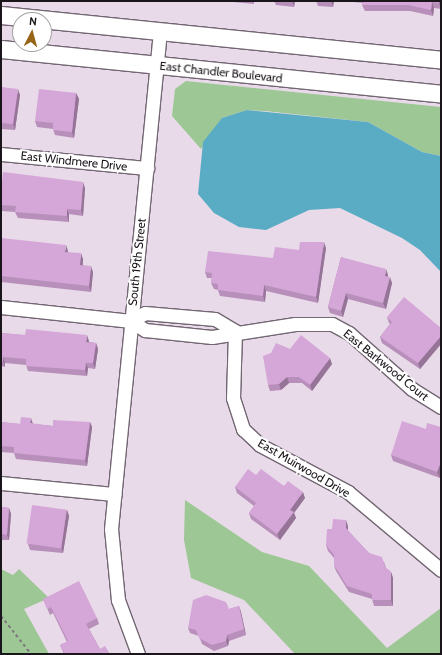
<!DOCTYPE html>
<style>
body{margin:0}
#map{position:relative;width:442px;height:655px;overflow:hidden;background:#e8dae8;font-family:Cabin,sans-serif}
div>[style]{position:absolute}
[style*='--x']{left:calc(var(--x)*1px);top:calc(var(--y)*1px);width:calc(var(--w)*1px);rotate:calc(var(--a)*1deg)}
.green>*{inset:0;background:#9dc795}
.water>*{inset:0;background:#5aacc4}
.path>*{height:2px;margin-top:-1px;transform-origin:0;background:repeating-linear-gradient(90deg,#7d737d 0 3px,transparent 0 6px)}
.roads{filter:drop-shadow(1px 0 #726672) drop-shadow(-1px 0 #726672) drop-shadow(0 1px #726672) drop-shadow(0 -1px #726672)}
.minor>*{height:13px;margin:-6.5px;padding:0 6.5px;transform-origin:6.5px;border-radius:6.5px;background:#fff}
.major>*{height:17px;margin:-8.5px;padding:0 8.5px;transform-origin:8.5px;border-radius:8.5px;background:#fff}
.wall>*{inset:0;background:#b78fba}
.shaded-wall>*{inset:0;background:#957497}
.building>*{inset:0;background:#d5a6d8;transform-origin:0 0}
span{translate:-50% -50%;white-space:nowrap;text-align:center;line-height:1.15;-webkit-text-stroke:4px #fff;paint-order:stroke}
.street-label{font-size:12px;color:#1a151a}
.frame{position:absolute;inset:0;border:2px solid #1a151a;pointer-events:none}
.north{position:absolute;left:12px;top:12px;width:40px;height:40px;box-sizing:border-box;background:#fff;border:1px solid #a3a1a3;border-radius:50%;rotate:6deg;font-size:11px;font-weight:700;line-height:16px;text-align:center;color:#1a151a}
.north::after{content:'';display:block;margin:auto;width:14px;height:18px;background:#976518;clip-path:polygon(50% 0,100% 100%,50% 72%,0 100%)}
</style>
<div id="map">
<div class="green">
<div style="clip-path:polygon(186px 81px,441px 107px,441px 156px,422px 152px,368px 122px,265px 111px,247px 110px,222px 118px,201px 149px,172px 116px,175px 89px)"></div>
<div style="clip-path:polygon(185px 500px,262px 552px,309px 566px,387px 648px,441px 608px,441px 654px,295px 654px,244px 600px,191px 578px,184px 540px)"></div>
<div style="clip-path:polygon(1px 569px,13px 575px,19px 569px,49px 598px,24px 609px,49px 654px,1px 654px)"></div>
</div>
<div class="water">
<div style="clip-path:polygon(247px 110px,368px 122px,422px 152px,441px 156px,441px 272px,420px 250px,402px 238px,340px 208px,309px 210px,266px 230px,239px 227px,214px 213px,198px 194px,203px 142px,222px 118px)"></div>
</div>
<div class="path">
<div style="--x:1;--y:616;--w:48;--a:51.7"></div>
</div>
<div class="roads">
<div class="minor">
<div style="--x:1;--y:154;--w:147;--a:5.5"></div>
<div style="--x:1;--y:307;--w:131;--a:6.1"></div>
<div style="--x:131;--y:321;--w:17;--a:33"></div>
<div style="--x:145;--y:330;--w:67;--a:6"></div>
<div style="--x:212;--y:337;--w:84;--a:-8.9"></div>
<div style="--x:295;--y:324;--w:37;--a:0"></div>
<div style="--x:332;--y:324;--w:19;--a:28"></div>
<div style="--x:349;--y:333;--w:84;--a:41.6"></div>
<div style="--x:412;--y:389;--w:34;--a:32"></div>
<div style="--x:131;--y:321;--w:16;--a:-30"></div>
<div style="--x:145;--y:313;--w:70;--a:4.9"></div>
<div style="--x:215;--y:319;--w:23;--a:31"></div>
<div style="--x:235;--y:331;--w:67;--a:91.7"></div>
<div style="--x:233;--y:398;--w:33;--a:72"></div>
<div style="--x:243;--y:429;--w:23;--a:43"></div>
<div style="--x:260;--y:445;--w:100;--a:28.1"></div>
<div style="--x:348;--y:492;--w:121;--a:40"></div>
<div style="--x:1;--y:483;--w:114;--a:5.6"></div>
<div style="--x:138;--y:654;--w:58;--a:-110.3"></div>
<div style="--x:118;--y:600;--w:71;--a:-95.6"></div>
<div style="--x:111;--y:529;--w:500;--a:-84.38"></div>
</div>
<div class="major">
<div style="--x:1;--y:15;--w:442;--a:5.8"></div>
<div style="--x:1;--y:49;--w:442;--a:5.8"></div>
</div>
</div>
<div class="wall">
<div style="clip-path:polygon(233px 1px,254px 1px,254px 4px,233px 2px)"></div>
<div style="clip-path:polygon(274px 1px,295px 1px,294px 7px,276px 5px)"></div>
<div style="clip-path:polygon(316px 1px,334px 1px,333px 7px,318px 6px)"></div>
<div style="clip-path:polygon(343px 1px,441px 1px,441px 9px,434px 8px,433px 16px,410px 11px,365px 11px,362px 5px,363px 3px)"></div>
<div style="clip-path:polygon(1px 87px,20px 95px,15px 130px,1px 129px)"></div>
<div style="clip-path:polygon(76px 93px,79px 99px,74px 138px,55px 135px,53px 129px,37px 127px,35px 121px)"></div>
<div style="clip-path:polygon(85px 188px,83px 216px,69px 214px,69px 222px,18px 218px,15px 212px,2px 211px,1px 208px,1px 192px)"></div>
<div style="clip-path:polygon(1px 238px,68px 252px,83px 259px,83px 265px,93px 272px,91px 292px,1px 282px)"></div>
<div style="clip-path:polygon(326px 248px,318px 303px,266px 291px,265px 302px,220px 296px,218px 290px,214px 289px,211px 283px,212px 278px,207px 278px,205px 272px,273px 258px,299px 250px)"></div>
<div style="clip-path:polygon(341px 257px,388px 275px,388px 277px,392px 283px,386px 309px,348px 299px,343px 317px,330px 313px,328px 307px)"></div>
<div style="clip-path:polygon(387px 317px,441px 328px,441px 344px,420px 369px,382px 343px,380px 337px,390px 324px,389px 323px)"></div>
<div style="clip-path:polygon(1px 332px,1px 333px,89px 341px,89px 342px,96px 343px,98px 349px,95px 369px,88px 368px,87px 376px,28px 371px,26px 365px,5px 363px,5px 367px,1px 366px)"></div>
<div style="clip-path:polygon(290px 349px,332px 364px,312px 391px,302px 383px,289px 383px,281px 390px,270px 391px,268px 385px)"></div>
<div style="clip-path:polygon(1px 422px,20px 424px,33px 424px,53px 426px,90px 422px,92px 427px,87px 466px,16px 459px,14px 453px,1px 452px)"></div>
<div style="clip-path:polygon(441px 427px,441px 474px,440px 478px,393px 461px,391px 455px,426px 429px)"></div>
<div style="clip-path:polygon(256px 475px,284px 486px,305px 498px,294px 513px,296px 518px,280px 540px,251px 519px,249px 513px,254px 506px,237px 493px,235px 487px)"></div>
<div style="clip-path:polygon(1px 507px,9px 508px,11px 514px,9px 540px,1px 540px)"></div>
<div style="clip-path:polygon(67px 510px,69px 516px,63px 553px,30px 550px,28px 544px)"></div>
<div style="clip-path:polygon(348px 526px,348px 531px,369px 553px,384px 562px,386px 568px,391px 572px,393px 578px,393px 606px,374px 606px,372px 599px,349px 592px,336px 571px,334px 565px,334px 558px,328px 551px,326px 545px,332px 529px)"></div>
<div style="clip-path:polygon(43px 599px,97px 618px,99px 624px,89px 629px,100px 649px,110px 654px,64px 654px,60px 645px,67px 642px,53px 613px,50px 615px)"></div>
<div style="clip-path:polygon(239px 606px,241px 612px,246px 635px,229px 641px,228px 646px,214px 651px,202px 644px,199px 636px,190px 633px,188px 628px,229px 609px)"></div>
</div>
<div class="shaded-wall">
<div style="clip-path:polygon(292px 1px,295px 1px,294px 7px)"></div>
<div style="clip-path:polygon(331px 1px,334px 1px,333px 7px)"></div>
<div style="clip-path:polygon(439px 1px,441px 1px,441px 8px,439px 3px)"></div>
<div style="clip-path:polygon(432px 2px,434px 8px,433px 16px,431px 10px)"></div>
<div style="clip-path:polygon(18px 89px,20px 95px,15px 130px,13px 124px)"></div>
<div style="clip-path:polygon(76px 93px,79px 99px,74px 138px,72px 132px)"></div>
<div style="clip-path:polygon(83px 182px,85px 188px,83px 216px,81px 210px)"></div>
<div style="clip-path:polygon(67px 209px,69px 214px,69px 222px,67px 216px)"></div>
<div style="clip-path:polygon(324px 242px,326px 248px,318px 303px,316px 297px)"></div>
<div style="clip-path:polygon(66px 245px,68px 251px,67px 257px,65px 252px)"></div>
<div style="clip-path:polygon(81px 253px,83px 259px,82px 271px,80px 265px)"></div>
<div style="clip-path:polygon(91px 266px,93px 272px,91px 292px,89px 286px)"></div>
<div style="clip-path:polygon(386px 269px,388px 275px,387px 282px,385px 276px)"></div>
<div style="clip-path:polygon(390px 277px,392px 283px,386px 309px,383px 303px)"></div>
<div style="clip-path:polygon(264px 285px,266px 291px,265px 302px,263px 296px)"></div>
<div style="clip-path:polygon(346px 293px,348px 299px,343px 317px,341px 311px)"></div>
<div style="clip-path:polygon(87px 335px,89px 341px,89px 348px,86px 342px)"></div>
<div style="clip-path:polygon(441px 336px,441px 344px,420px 369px,418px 363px)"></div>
<div style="clip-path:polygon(96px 343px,98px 349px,95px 369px,93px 363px)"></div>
<div style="clip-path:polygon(3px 357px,5px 363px,5px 367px,3px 361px)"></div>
<div style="clip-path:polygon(330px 358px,332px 364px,312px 391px,310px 385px)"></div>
<div style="clip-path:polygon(86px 363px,88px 368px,87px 376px,85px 370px)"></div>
<div style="clip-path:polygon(287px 377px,289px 383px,281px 390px,279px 384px)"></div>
<div style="clip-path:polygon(31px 418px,33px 424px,30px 423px)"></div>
<div style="clip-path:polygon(90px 422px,92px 427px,87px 466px,85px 460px)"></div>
<div style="clip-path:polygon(441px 462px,441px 474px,440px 478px,437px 472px)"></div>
<div style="clip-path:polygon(303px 492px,305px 498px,294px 513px,296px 518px,280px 540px,277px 534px,290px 510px)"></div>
<div style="clip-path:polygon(9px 508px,11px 514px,9px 540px,7px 535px)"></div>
<div style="clip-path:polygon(67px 510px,69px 516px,63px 553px,61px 547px)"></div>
<div style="clip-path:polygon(346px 520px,348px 526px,348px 534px,346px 528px)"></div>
<div style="clip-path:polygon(391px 572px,393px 578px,393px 606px,391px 600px)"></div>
<div style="clip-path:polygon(239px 606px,241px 612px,246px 635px,244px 629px)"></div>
<div style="clip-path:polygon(227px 635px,229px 641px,228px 646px,226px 641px)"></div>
</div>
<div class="building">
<div style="clip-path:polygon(363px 1px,439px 1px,439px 3px,432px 2px,431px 10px,408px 5px,362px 5px)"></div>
<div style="clip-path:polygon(1px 87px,18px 89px,13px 124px,1px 123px)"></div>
<div style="clip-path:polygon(39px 89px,76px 93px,72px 132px,53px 130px,53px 123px,35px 121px)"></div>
<div style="clip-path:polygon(3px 172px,83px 182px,81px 210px,67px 209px,67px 216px,15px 212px,16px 206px,1px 205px,1px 192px)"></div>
<div style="clip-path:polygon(1px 238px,66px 245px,65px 252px,81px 253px,80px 265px,91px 266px,89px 286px,1px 276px)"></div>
<div style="clip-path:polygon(300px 242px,324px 242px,316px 297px,264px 285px,263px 296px,218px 290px,218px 284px,211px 283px,212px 273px,205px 272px,208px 251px,273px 258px,275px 247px,299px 250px)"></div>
<div style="clip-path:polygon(341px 257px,386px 269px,385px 276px,390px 277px,383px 303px,346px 293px,341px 311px,328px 307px)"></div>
<div style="clip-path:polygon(404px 297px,441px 328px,441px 336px,418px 363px,380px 337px,392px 322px,387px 317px)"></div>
<div style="clip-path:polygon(26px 329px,87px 335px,86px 342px,96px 343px,93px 363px,86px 363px,85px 370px,26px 366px,26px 359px,3px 357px,3px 361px,1px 361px,1px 333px,25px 335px)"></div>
<div style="clip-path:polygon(301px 335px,330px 358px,310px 385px,299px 377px,287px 377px,279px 384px,268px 385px,263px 356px,271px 353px,276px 343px,290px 349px)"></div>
<div style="clip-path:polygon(21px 417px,31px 418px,30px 423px,53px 426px,53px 420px,90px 422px,85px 460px,14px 453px,14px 447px,1px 446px,1px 422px,20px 424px)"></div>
<div style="clip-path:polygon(402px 421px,426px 429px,427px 423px,441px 427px,441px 462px,437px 472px,391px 455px)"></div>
<div style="clip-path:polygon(248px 469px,256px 475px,261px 469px,284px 486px,288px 481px,303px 492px,290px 510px,294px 512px,277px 534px,249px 513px,256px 503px,235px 487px)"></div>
<div style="left:32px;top:505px;width:35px;height:39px;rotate:8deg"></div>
<div style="clip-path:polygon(1px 507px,9px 508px,7px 535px,1px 534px)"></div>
<div style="clip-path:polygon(333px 519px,346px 520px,346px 528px,369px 553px,382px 557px,385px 567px,391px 572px,391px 600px,372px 600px,372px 594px,347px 586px,334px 565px,334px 555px,326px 545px,327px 529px,332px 529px)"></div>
<div style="clip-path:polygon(79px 581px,97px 618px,86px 624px,100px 649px,105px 646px,110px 654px,65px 654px,60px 645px,68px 641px,51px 607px,47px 609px,43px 599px)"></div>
<div style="clip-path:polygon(206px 595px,226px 602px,229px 609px,239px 606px,244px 629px,227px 635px,226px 641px,212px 645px,199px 638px,196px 630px,188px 628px,193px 600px)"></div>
</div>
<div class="street-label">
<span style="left:221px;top:72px;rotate:6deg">East Chandler Boulevard</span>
<span style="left:74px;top:161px;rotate:6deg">East Windmere Drive</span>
<span style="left:137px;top:262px;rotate:-84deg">South 19th Street</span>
<span style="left:386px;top:365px;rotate:39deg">East Barkwood Court</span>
<span style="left:304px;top:468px;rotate:30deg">East Muirwood Drive</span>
</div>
<div class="frame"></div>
<div class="north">N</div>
</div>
